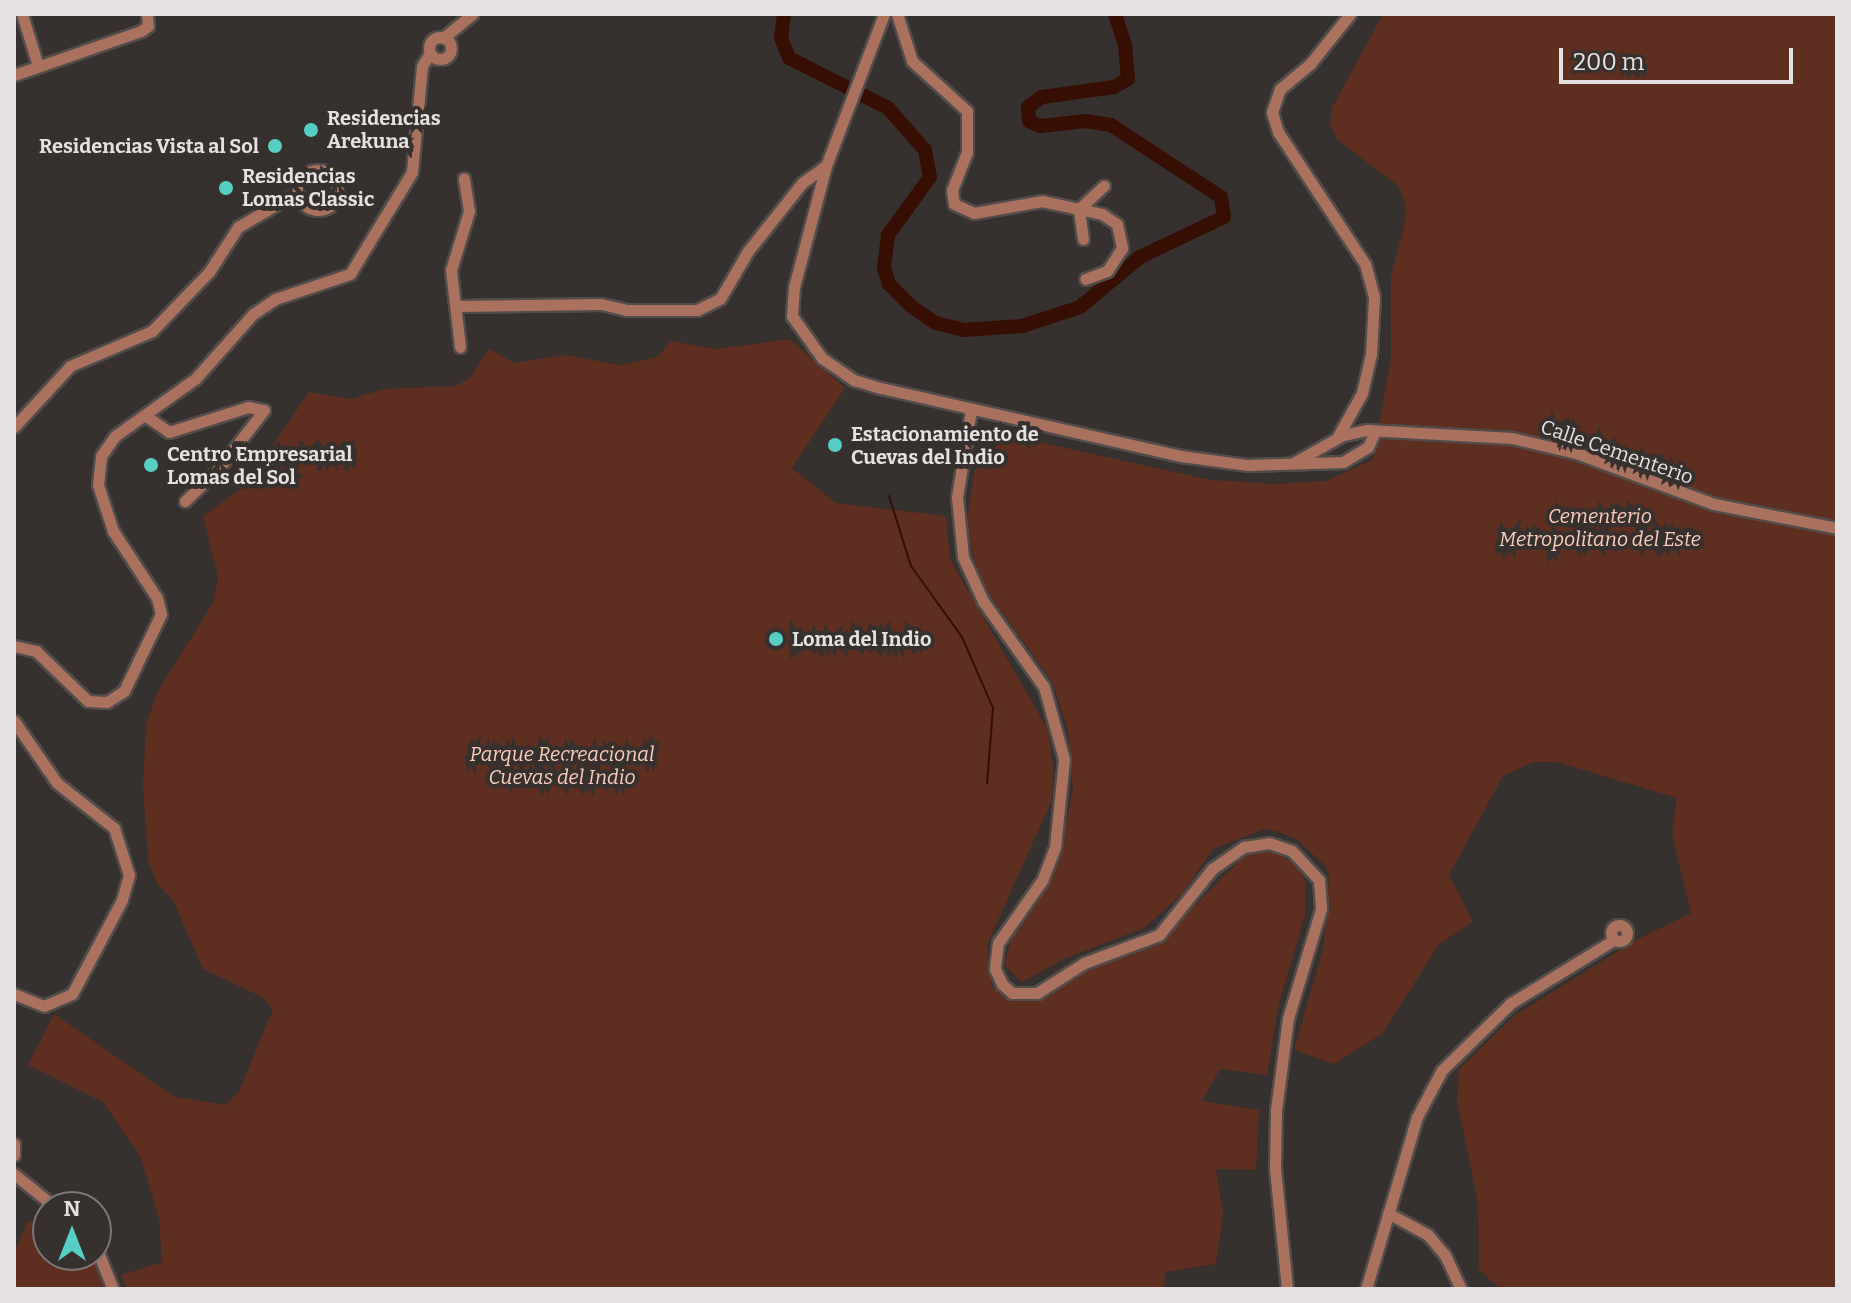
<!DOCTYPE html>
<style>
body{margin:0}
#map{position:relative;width:1851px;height:1303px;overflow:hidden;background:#36302e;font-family:Bitter,serif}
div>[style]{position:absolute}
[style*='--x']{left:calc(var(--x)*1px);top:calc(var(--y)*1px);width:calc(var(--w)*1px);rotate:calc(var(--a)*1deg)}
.green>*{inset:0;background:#5e2e20}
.stream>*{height:2px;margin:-1px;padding:0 1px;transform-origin:1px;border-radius:1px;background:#370e03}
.river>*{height:14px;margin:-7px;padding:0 7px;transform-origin:7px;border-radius:7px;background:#370e03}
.roads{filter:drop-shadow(2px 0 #524c4a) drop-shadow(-2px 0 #524c4a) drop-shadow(0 2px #524c4a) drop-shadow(0 -2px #524c4a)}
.minor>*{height:11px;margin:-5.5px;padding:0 5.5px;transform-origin:5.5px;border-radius:5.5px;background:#ab715f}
.minor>.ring{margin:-5.5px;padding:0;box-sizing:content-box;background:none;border:11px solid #ab715f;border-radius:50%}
.dots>*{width:22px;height:22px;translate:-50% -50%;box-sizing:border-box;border:4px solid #36302e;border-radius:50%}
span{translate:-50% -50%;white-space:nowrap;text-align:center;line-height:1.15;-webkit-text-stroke:8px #36302e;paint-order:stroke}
.poi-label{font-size:20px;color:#e5e1e0;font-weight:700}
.left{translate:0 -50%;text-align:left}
.right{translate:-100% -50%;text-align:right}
.street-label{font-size:20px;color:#e5e1e0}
.park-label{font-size:20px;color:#fbcbbc;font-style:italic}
.frame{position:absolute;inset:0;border:16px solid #e5e1e0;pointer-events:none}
.north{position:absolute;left:32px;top:1191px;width:80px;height:80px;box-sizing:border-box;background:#36302e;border:2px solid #7c7775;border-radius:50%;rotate:0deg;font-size:22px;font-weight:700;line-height:32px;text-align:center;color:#e5e1e0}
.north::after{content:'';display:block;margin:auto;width:28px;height:36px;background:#56cec3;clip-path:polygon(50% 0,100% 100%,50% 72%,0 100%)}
.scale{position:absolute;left:1559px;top:48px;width:234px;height:36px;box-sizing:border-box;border:4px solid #e5e1e0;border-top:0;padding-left:10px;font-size:24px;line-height:28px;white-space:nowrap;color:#e5e1e0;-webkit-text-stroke:6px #36302e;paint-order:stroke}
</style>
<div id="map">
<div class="green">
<div style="clip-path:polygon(1383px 14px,1837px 14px,1837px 1289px,1501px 1289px,1479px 1270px,1478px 1203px,1457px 1100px,1459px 1069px,1515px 1015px,1638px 939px,1691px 913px,1672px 834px,1677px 798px,1557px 762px,1534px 762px,1503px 776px,1449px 875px,1473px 922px,1439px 944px,1383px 1033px,1334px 1064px,1294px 1050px,1323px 949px,1329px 878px,1326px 866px,1296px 839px,1276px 831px,1264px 829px,1213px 849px,1183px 893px,1144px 928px,1066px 958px,1022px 982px,1004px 965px,1012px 937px,1056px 866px,1073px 791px,1068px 732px,1053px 683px,981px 583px,971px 547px,967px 520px,980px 436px,993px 432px,1211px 480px,1274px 484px,1326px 481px,1372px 460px,1391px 360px,1391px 277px,1406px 218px,1405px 202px,1398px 186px,1337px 139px,1330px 123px,1332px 108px)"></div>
<div style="clip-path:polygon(790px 339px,845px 388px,792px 468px,836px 503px,946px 516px,950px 559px,1048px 730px,1054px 773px,1052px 800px,987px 945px,992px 986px,1006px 998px,1028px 999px,1096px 964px,1132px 955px,1164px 936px,1246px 854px,1271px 850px,1299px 867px,1305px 881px,1305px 915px,1278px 1007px,1267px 1075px,1220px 1069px,1202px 1101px,1259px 1110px,1256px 1170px,1216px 1169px,1223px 1214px,1216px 1264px,1165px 1272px,1164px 1289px,127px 1289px,121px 1275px,162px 1262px,159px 1218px,140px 1156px,103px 1102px,28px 1065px,54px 1014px,175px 1097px,225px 1105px,239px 1091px,273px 1009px,262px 997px,203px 969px,173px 900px,157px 884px,148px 860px,143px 786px,146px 724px,158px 691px,213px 603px,218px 578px,203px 516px,246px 485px,309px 392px,351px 399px,384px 389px,456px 386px,470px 378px,489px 349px,514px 363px,565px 355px,621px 365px,657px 357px,671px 341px,716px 349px)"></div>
<div style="clip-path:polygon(48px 1220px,48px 1255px,94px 1255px,108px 1289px,14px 1289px,14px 1253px,27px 1222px)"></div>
</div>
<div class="stream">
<div style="--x:889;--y:496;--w:73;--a:72.6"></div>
<div style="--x:911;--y:566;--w:87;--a:54.3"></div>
<div style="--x:962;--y:637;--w:77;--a:66.4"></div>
<div style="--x:993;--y:708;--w:76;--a:94.5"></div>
</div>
<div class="river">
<div style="--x:784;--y:14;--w:24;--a:97"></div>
<div style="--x:781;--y:38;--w:22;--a:68"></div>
<div style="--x:789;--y:58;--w:111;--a:26.8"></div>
<div style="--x:888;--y:108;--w:56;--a:48.6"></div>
<div style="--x:925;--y:150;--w:27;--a:80"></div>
<div style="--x:930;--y:177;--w:72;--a:125.9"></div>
<div style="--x:888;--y:235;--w:33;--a:97"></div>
<div style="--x:884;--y:268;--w:17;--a:73"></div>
<div style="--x:889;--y:284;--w:33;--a:45"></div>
<div style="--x:912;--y:307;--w:29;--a:34"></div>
<div style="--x:936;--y:323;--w:29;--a:14"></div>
<div style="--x:964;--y:330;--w:58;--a:-3.9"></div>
<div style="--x:1022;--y:326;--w:61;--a:-18.1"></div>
<div style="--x:1080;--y:307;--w:78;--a:-39.8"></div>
<div style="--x:1140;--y:257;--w:93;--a:-25.5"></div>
<div style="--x:1224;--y:217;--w:20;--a:-99"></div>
<div style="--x:1221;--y:197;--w:131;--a:-146.8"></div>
<div style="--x:1111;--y:125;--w:25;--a:-171"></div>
<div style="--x:1086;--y:121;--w:46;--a:173.8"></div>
<div style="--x:1040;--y:126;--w:12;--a:-156"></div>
<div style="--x:1029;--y:121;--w:14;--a:-94"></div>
<div style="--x:1028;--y:107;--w:17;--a:-36"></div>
<div style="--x:1042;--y:97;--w:73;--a:-7.9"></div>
<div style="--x:1114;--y:87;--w:16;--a:-30"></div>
<div style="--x:1128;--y:79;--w:34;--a:-95"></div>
<div style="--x:1125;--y:45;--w:33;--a:-108"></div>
</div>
<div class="roads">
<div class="minor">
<div style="--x:22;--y:14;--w:54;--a:72.9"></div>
<div style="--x:884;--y:14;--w:163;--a:110.9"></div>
<div style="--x:826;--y:166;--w:125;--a:104.8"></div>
<div style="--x:794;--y:287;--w:29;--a:94"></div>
<div style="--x:792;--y:316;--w:52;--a:54.5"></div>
<div style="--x:822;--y:358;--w:39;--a:35"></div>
<div style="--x:854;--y:380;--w:28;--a:17"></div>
<div style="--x:881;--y:388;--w:308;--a:12.8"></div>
<div style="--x:1181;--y:456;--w:68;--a:7.7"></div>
<div style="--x:1248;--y:465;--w:95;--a:-1.8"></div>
<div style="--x:1343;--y:462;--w:29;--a:-31"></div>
<div style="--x:1368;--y:447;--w:17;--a:-66"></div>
<div style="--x:897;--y:14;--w:49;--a:72.3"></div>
<div style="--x:912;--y:61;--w:74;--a:42.3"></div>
<div style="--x:967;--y:111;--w:41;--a:90"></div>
<div style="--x:967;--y:152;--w:41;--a:111.5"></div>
<div style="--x:952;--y:190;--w:14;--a:82"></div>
<div style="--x:954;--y:204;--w:22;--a:24"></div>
<div style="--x:974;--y:213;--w:69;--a:-10"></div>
<div style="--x:1042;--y:201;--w:61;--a:12.2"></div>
<div style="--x:1102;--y:214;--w:18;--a:34"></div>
<div style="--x:1117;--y:224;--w:25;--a:78"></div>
<div style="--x:1122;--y:248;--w:27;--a:123"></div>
<div style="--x:1107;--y:271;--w:23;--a:160"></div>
<div class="ring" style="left:429px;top:37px;width:11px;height:11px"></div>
<div style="--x:443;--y:38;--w:38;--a:-39"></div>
<div style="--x:14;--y:75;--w:134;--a:-19.1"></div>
<div style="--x:141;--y:31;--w:9;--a:-36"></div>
<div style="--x:148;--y:26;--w:12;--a:-95"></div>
<div class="ring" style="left:298px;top:170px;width:29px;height:29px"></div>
<div style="--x:1083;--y:239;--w:30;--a:-98"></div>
<div style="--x:1079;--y:209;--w:34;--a:-43"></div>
<div style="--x:457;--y:306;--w:144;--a:-0.8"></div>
<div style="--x:601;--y:304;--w:26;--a:13"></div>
<div style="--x:626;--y:310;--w:71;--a:0"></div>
<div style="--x:697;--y:310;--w:25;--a:-26"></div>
<div style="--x:720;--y:299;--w:56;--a:-59.7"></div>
<div style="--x:748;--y:251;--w:87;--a:-51.5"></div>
<div style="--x:802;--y:183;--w:29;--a:-36"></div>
<div style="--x:460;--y:347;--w:78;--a:-96.7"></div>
<div style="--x:451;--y:270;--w:62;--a:-73"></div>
<div style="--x:469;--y:211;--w:33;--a:-99"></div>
<div style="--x:971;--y:410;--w:88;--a:99.1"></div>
<div style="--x:957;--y:497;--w:60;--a:84.3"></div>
<div style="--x:963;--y:557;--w:48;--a:65.6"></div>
<div style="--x:983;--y:601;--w:105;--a:54.7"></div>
<div style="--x:1044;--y:687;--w:75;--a:74.5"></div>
<div style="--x:1064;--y:759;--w:88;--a:95.8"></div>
<div style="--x:1055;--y:847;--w:34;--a:111"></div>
<div style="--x:1043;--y:879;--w:78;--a:125.1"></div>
<div style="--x:998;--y:943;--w:26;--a:97"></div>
<div style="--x:995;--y:969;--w:17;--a:65"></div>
<div style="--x:1002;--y:984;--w:13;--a:42"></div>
<div style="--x:1012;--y:993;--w:25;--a:0"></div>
<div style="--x:1037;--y:993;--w:56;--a:-32.6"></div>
<div style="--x:1084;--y:963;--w:80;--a:-20.5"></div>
<div style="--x:1159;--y:935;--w:85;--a:-51.2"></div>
<div style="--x:1212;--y:869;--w:39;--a:-35"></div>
<div style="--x:1244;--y:847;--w:25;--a:-9"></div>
<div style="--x:1269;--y:843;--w:24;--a:19"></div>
<div style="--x:1292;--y:851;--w:40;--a:47"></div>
<div style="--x:1319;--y:880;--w:29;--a:86"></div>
<div style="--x:1321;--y:909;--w:114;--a:106.8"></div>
<div style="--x:1288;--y:1018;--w:93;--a:97.4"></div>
<div style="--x:1276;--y:1110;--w:58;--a:91"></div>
<div style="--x:1275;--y:1168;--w:122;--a:84.3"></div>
<div style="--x:146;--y:416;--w:28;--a:35"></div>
<div style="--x:169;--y:432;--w:83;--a:-17.6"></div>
<div style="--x:248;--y:407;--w:16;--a:11"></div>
<div style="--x:264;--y:410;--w:72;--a:127.7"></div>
<div style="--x:220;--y:467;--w:49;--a:135.8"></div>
<div style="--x:14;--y:427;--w:83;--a:-47.4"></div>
<div style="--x:70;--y:366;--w:89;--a:-23.1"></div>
<div style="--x:152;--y:331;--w:82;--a:-46"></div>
<div style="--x:209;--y:272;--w:54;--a:-57.2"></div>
<div style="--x:238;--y:227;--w:69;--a:-30.3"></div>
<div style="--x:1337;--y:438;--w:51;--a:-60.9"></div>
<div style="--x:1362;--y:393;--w:39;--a:-77"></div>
<div style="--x:1371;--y:355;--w:58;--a:-87"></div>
<div style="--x:1374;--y:297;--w:34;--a:-105"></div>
<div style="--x:1365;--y:264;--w:158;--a:-123.4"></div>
<div style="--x:1278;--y:132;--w:21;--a:-107"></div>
<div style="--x:1272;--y:112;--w:24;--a:-71"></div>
<div style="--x:1280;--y:89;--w:39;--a:-40"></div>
<div style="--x:1310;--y:64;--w:64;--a:-51.3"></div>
<div style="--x:1295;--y:462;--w:55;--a:-29.4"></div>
<div style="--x:1343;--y:435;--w:25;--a:-12"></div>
<div style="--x:1367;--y:430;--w:145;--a:3.2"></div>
<div style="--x:1512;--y:438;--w:66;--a:13.2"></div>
<div style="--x:1576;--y:453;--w:147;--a:20.3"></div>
<div style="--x:1714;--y:504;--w:125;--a:11"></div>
<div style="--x:14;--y:646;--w:23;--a:13"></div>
<div style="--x:36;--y:651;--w:72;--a:43.9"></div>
<div style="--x:88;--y:701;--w:19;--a:3"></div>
<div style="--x:107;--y:702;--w:20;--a:-33"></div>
<div style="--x:124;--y:691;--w:85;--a:-64.3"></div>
<div style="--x:161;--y:614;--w:16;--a:-104"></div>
<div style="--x:157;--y:598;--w:80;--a:-123.3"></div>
<div style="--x:113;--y:531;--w:48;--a:-108.1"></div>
<div style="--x:98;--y:485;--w:29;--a:-84"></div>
<div style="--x:101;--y:456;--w:24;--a:-55"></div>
<div style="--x:115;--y:436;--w:98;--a:-35.5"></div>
<div style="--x:195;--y:379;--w:87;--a:-48.3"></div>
<div style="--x:253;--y:314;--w:27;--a:-34"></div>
<div style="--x:275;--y:299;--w:79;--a:-18.4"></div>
<div style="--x:350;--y:274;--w:119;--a:-58.7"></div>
<div style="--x:412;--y:172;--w:106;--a:-84.6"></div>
<div style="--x:422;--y:66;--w:15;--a:-58"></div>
<div style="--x:14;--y:721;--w:75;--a:55.3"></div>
<div style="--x:57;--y:783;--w:73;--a:38.3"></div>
<div style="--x:114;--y:828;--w:49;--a:72.3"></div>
<div style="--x:129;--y:875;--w:26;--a:106"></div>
<div style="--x:122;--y:900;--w:106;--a:118"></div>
<div style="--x:72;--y:994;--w:30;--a:157"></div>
<div style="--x:44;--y:1006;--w:32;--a:-158"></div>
<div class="ring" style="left:1611px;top:925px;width:5px;height:5px"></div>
<div style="--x:14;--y:1144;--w:11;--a:90"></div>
<div style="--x:14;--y:1174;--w:53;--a:38.8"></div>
<div style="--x:1388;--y:1213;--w:46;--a:28.8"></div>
<div style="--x:1428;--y:1235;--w:26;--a:50"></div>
<div style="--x:1445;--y:1255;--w:38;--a:65"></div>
<div style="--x:96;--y:1247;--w:45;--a:68"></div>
<div style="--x:1366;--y:1289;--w:179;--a:-73.5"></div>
<div style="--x:1417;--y:1117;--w:53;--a:-62"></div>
<div style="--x:1442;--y:1070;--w:96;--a:-44.2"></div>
<div style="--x:1511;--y:1003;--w:121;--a:-31.5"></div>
</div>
</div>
<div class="dots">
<div style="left:311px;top:130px;background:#56cec3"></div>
<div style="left:275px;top:146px;background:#56cec3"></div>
<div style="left:226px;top:188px;background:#56cec3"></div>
<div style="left:835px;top:445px;background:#56cec3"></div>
<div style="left:151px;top:465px;background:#56cec3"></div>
<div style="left:776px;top:639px;background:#56cec3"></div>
</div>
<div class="poi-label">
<span class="left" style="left:327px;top:130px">Residencias<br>Arekuna</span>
<span class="right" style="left:259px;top:146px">Residencias Vista al Sol</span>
<span class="left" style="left:242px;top:188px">Residencias<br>Lomas Classic</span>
<span class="left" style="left:851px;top:446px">Estacionamiento de<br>Cuevas del Indio</span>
<span class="left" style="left:167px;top:466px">Centro Empresarial<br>Lomas del Sol</span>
<span class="left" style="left:792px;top:639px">Loma del Indio</span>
</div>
<div class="street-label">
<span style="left:1617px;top:452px;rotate:19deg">Calle Cementerio</span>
</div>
<div class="park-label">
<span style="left:1600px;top:528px">Cementerio<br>Metropolitano del Este</span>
<span style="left:562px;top:766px">Parque Recreacional<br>Cuevas del Indio</span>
</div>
<div class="frame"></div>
<div class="north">N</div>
<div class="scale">200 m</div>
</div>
